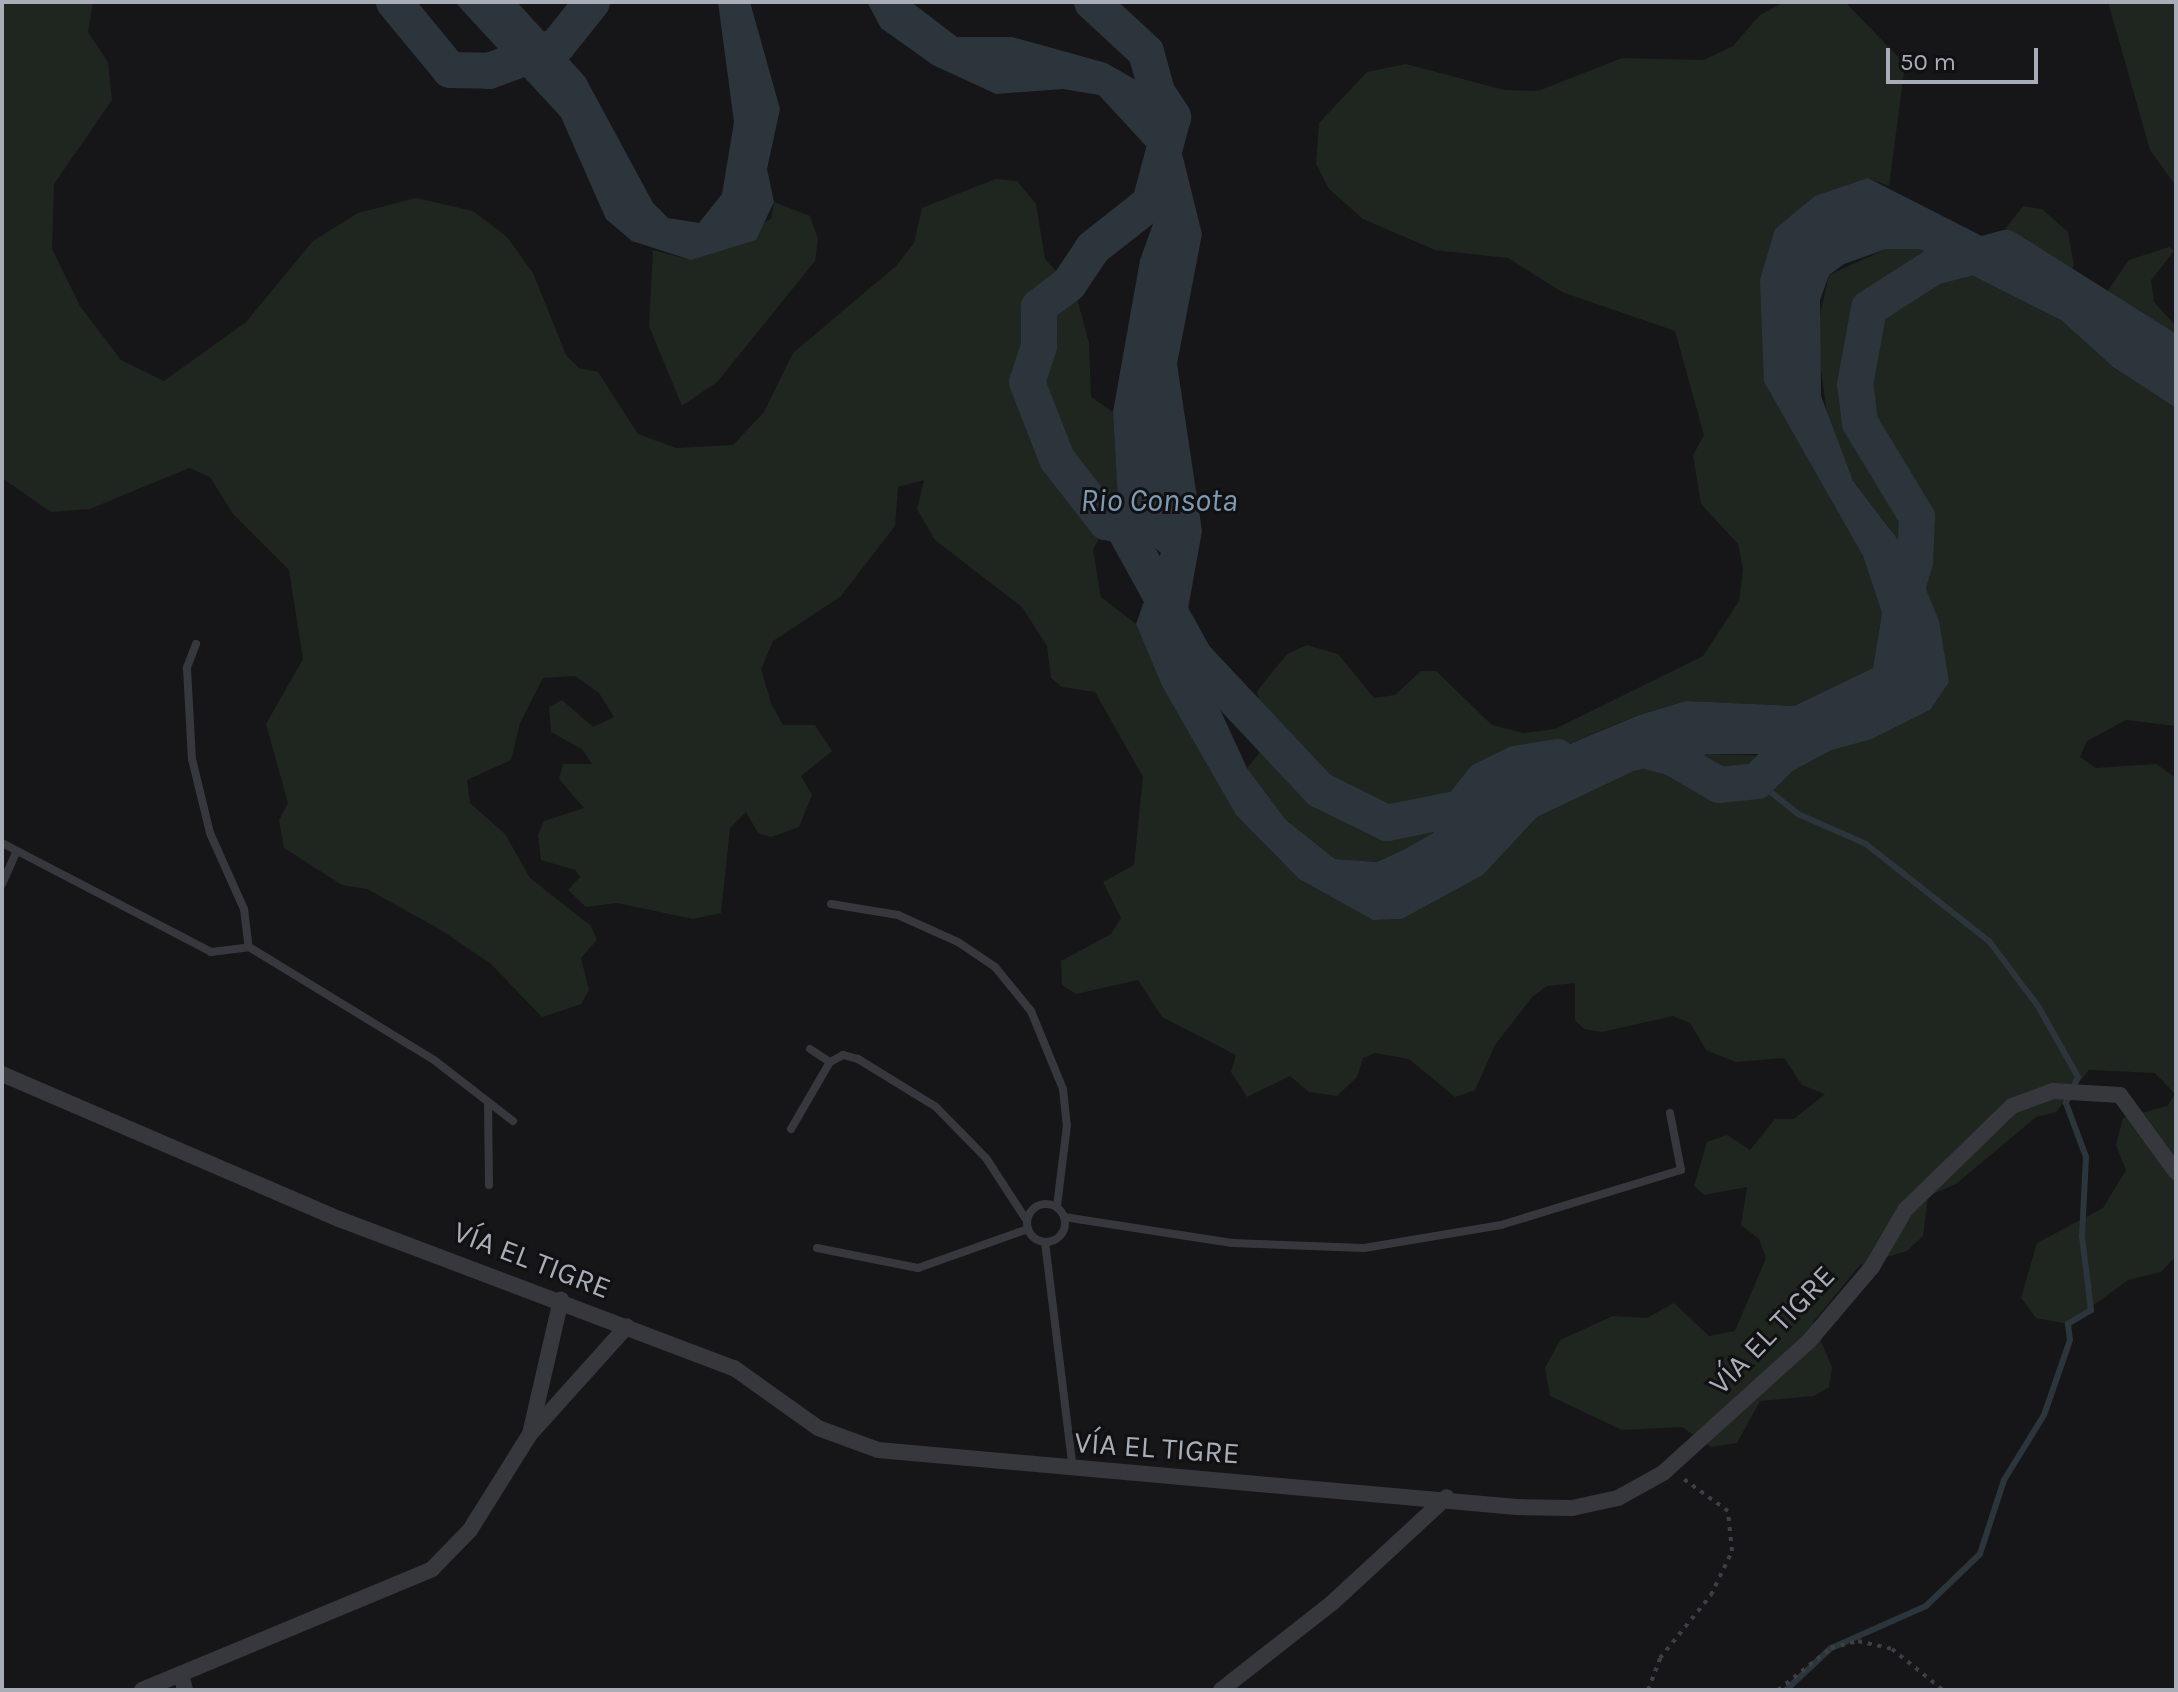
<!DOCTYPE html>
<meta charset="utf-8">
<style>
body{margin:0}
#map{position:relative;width:2178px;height:1692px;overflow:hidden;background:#161618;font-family:Karla,sans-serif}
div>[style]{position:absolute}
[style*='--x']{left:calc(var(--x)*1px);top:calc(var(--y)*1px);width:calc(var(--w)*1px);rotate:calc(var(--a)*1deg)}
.green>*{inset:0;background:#1e261f}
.water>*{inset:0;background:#2c353c}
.stream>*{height:6px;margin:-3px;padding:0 3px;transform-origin:3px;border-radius:3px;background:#2c353c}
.river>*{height:36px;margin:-18px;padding:0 18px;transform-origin:18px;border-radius:18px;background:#2c353c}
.path>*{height:4px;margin-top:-2px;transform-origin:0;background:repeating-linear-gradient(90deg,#3d3f44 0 4px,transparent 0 10px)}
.service>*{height:8px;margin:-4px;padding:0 4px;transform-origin:4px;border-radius:4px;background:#37383d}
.service>.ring{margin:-4px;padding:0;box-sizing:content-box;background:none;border:8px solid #37383d;border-radius:50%}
.minor>*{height:16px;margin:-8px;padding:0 8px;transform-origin:8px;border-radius:8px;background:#37383d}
span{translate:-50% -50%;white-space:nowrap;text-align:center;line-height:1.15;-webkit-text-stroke:6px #111113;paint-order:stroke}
.street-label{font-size:30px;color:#a8adb8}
.water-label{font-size:32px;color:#7f9bb3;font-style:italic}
.frame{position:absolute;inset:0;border:4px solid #a8adb8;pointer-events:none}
.scale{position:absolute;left:1886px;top:48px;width:152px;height:36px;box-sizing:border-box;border:4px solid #a8adb8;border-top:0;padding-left:10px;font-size:24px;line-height:28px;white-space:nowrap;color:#a8adb8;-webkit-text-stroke:6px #111113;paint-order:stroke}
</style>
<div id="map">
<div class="green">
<div style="clip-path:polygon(2px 2px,93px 2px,88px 32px,108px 62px,112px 100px,54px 184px,52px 249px,80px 306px,121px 360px,164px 381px,246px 322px,313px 241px,358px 213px,416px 198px,473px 211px,507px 237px,533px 273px,566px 355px,579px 368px,598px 372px,638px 434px,676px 448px,733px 445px,764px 412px,793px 353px,896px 266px,914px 243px,922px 208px,995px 179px,1017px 181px,1036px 204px,1045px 259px,1075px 291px,1089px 343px,1091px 397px,1113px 412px,1119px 505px,1093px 549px,1101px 597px,1136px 624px,1162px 686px,1236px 815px,1299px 879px,1373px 920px,1402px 919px,1483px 875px,1537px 817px,1634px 771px,1708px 754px,1782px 756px,1872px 739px,1930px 710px,1887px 525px,1853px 481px,1829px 429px,1816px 333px,1829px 275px,1886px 249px,1920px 249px,2061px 320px,2113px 367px,2176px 408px,2176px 726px,2126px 720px,2087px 741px,2080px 757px,2096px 768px,2156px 764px,2176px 778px,2176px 1256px,2161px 1272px,2128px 1280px,2068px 1324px,2036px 1318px,2021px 1298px,2037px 1243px,2103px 1208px,2126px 1170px,2116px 1145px,2123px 1118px,2167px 1106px,2175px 1094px,2155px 1073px,2089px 1070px,2056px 1112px,2036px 1117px,1956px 1184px,1928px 1196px,1923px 1236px,1907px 1251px,1860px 1265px,1813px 1322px,1832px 1367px,1829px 1387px,1814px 1396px,1760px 1401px,1737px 1443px,1711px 1447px,1682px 1427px,1622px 1430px,1550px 1396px,1545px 1368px,1560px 1340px,1613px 1316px,1647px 1318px,1674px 1303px,1709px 1336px,1735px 1331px,1766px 1258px,1759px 1239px,1741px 1225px,1747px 1187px,1704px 1195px,1694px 1186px,1707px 1142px,1727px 1135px,1750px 1150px,1775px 1119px,1794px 1119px,1825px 1094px,1802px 1085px,1784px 1058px,1736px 1062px,1706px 1050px,1690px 1023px,1673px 1016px,1602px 1032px,1584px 1029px,1575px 1020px,1575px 983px,1547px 986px,1532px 997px,1495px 1045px,1475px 1090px,1455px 1097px,1409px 1059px,1375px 1053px,1363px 1058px,1357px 1077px,1337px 1096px,1309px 1092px,1290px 1076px,1247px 1097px,1231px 1072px,1236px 1055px,1162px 1017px,1138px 980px,1076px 994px,1062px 985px,1061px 961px,1111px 934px,1121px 918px,1103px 882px,1134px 865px,1143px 777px,1095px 692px,1062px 687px,1051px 678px,1047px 646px,1022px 607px,935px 540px,917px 509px,924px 480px,898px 487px,895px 526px,840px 597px,773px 641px,761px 669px,771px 703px,783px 725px,815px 725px,832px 751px,801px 776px,812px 795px,799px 827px,771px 837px,758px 833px,746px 812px,730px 828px,721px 913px,693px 919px,617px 903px,586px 907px,568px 890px,580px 877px,575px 870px,541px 860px,538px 835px,544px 821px,584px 808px,559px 779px,563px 764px,592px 764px,582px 749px,551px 732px,549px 707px,562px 700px,593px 727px,614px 717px,599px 693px,575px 676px,543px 678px,520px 723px,511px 760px,467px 780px,470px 803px,505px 834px,530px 878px,591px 926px,597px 940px,581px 958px,589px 990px,581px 1004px,542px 1017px,491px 964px,441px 930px,367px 889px,342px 885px,284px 848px,279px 820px,288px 803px,266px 724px,303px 659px,289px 570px,233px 514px,210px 477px,189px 468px,90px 509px,51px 512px,2px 478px)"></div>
<div style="clip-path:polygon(1785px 2px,1845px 2px,1905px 64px,1889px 186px,1868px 178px,1764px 382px,1863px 556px,1882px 613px,1873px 668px,1794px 706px,1686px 701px,1638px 715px,1483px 780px,1433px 833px,1405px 849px,1377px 862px,1335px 859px,1286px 820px,1247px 768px,1268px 742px,1257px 691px,1287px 654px,1307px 645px,1338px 654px,1374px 698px,1395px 695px,1421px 671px,1436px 671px,1492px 725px,1523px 733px,1555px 729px,1703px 656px,1739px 601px,1743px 569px,1738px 544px,1701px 504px,1693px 455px,1704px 435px,1675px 331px,1562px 292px,1508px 258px,1435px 250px,1363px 219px,1329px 189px,1316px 164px,1319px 123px,1367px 72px,1406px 64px,1504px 90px,1538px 91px,1622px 58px,1704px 60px,1733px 46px,1760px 15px)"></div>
<div style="clip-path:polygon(2108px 2px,2176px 2px,2176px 186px,2150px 150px)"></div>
<div style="clip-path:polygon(774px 202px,810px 216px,818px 239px,815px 261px,717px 382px,682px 406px,649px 326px,653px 250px,691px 260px,771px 219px)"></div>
<div style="clip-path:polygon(2023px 206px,2042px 209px,2068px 232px,2074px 266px,2059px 283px,2006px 248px,2002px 233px)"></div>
<div style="clip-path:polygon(2169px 247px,2174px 251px,2151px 280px,2154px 302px,2175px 325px,2170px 352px,2075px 294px,2087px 288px,2106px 293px,2129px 260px)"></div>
</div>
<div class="water">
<div style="clip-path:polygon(455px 2px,517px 2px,585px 77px,653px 203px,668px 218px,699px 223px,722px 194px,734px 122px,718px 2px,750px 2px,780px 109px,767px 169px,774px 202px,756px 240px,691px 260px,632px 241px,606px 219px,561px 117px)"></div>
<div style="clip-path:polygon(867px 2px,911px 2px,957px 37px,1012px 37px,1106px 63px,1157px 92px,1173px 117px,1202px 234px,1177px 364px,1202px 531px,1184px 631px,1247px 768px,1286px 820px,1335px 859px,1377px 862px,1405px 849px,1433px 833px,1483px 780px,1639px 715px,1686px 701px,1794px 706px,1873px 668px,1882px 613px,1863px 556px,1764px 382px,1760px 280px,1775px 229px,1815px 196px,1868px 178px,2019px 255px,2176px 356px,2176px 408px,2113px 367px,2061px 320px,1920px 249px,1886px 249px,1844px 264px,1829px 275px,1820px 300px,1821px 396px,1853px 481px,1915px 562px,1939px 621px,1949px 682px,1930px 710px,1872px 739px,1817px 754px,1708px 754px,1634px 771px,1537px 817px,1483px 875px,1402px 919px,1373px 920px,1299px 879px,1236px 815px,1162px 686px,1136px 624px,1161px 553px,1119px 517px,1113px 412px,1140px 260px,1157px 213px,1146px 146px,1099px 95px,1063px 89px,996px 94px,933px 65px,881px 28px)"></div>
</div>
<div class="stream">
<div style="--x:1757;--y:781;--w:53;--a:38.8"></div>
<div style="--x:1798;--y:814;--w:74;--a:23.8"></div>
<div style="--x:1866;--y:844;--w:157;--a:38.3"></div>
<div style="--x:1989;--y:941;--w:81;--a:53"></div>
<div style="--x:2038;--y:1006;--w:81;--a:60.6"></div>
<div style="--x:2078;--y:1077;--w:29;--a:115"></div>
<div style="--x:2066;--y:1103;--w:58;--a:69.7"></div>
<div style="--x:2086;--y:1157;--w:79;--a:92.9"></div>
<div style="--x:2082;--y:1236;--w:75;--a:83.1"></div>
<div style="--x:2091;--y:1310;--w:27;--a:149"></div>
<div style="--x:2068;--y:1324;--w:16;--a:83"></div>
<div style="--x:2070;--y:1340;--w:79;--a:109.1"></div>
<div style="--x:2044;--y:1415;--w:76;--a:121.6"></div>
<div style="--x:2004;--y:1480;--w:78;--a:108"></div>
<div style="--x:1980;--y:1554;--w:75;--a:136.1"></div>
<div style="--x:1926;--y:1606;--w:104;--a:156.1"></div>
<div style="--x:1831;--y:1648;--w:62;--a:137"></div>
</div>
<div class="river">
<div style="--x:394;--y:2;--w:88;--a:50.5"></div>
<div style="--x:450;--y:70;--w:39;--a:1"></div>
<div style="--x:489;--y:71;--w:72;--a:-20.2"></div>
<div style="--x:557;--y:46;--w:56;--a:-51.5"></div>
<div style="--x:1092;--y:2;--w:74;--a:42.8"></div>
<div style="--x:1146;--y:52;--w:41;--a:74.6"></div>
<div style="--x:1157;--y:92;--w:30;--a:57"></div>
<div style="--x:1173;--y:117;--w:89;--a:105"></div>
<div style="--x:1150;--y:203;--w:73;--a:141.7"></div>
<div style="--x:1093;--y:248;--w:43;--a:123.7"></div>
<div style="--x:1069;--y:284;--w:38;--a:143"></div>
<div style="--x:1039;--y:307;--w:39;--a:90"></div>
<div style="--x:1039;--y:346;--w:38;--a:108"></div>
<div style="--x:1027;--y:382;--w:83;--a:68.7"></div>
<div style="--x:1057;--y:459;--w:80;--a:52.1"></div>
<div style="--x:1106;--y:522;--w:16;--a:11"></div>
<div style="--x:1122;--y:525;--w:151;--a:61.1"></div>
<div style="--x:1195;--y:657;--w:183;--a:46.8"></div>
<div style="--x:1320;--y:790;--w:75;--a:26.2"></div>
<div style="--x:1387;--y:823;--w:76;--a:-11.5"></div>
<div style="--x:1461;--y:808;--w:36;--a:-52"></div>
<div style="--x:1483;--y:780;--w:37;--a:-26"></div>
<div style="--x:1516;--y:764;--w:42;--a:-9.7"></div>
<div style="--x:1901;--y:608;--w:48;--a:-73.1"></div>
<div style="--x:1915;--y:562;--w:45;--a:-87.5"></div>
<div style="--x:1917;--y:517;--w:110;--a:-121.2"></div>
<div style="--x:1860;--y:423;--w:38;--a:-97"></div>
<div style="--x:1855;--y:385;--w:78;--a:-79.7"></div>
<div style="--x:1869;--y:308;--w:76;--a:-32.6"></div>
<div style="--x:1933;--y:267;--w:75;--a:-14.6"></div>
<div style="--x:2006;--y:248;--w:201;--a:32.2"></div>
<div style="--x:1626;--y:745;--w:49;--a:15.5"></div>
<div style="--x:1673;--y:758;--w:53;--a:30.4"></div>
<div style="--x:1719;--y:785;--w:38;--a:-6"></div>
<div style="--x:1757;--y:781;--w:35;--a:-45"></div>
<div style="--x:1782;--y:756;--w:49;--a:-28.1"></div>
</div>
<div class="path">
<div style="--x:1648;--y:1690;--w:34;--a:-69"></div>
<div style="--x:1660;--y:1658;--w:81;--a:-51"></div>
<div style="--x:1711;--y:1595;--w:49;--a:-64.5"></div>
<div style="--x:1732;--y:1551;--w:40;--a:-95.7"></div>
<div style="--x:1728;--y:1511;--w:54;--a:-144"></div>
<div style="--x:1778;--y:1690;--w:68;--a:-38.4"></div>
<div style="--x:1831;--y:1648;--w:28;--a:-15"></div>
<div style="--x:1858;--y:1641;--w:35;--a:13"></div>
<div style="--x:1892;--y:1649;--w:65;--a:38.8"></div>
</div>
<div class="service">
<div style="--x:196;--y:644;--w:26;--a:111"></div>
<div style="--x:187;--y:668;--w:91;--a:86.9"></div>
<div style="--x:192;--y:759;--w:76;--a:76.3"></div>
<div style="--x:210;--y:833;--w:83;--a:65.9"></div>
<div style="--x:244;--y:909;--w:38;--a:83"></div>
<div style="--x:2;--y:843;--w:236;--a:27.5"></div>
<div style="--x:211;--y:952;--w:38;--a:-7"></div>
<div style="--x:2;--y:884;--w:36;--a:-66"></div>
<div style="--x:831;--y:904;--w:68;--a:9.3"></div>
<div style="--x:898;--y:915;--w:66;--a:24.2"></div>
<div style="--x:958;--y:942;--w:45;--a:34"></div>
<div style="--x:995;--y:967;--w:57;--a:50.7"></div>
<div style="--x:1031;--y:1011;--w:84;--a:67.7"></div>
<div style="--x:1063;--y:1089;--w:36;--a:84"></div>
<div style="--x:1067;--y:1125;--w:83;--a:97"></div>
<div style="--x:249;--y:947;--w:217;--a:31.4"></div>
<div style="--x:434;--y:1060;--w:100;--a:37.7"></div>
<div style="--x:810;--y:1049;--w:24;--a:33"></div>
<div style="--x:830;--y:1062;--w:15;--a:-28"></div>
<div style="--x:843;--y:1055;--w:16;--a:15"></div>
<div style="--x:858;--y:1059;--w:92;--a:31.6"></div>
<div style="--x:936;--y:1107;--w:71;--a:45.6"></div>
<div style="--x:986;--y:1158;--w:75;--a:56.9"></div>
<div style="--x:488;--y:1103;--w:82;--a:89.3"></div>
<div style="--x:791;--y:1129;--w:78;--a:-59.8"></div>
<div class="ring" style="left:1027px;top:1204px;width:30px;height:30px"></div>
<div style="--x:1064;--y:1217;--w:170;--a:8.8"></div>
<div style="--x:1232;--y:1243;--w:132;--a:2.2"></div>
<div style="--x:1364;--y:1248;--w:139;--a:-9.5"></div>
<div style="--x:1501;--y:1225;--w:188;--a:-17"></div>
<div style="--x:1681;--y:1170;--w:58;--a:-100.9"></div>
<div style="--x:1045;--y:1242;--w:230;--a:83"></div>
<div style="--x:817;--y:1248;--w:103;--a:11.2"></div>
<div style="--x:918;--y:1268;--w:117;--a:-19.5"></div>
</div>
<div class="minor">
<div style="--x:2;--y:1074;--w:367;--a:23.3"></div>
<div style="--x:339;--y:1219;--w:422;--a:20.7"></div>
<div style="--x:734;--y:1368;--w:103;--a:35.5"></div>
<div style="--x:818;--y:1428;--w:64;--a:20.1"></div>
<div style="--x:878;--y:1450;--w:641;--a:5.11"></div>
<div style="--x:1516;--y:1507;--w:56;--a:1"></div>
<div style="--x:1572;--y:1508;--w:47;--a:-12.3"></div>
<div style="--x:1618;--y:1498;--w:51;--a:-29.1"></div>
<div style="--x:1663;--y:1473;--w:198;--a:-42.1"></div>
<div style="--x:1810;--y:1340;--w:96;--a:-49.7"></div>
<div style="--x:1872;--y:1267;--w:66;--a:-59.9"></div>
<div style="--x:1905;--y:1210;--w:149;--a:-44.2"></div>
<div style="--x:2012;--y:1106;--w:44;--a:-20.1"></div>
<div style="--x:2053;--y:1091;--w:67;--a:3.4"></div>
<div style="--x:2120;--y:1095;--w:95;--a:54"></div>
<div style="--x:532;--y:1432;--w:142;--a:-48.1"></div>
<div style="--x:181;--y:1674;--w:16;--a:76"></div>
<div style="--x:142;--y:1690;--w:314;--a:-22.6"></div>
<div style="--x:432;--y:1569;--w:54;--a:-45.7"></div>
<div style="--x:470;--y:1530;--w:113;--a:-58"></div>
<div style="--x:530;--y:1434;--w:138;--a:-77"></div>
<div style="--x:1221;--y:1690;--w:141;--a:-38.1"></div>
<div style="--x:1332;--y:1603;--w:156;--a:-42.7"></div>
</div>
<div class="street-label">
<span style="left:532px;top:1260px;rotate:21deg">VÍA EL TIGRE</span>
<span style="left:1772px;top:1330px;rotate:-46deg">VÍA EL TIGRE</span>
<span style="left:1157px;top:1448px;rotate:4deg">VÍA EL TIGRE</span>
</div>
<div class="water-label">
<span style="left:1159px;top:501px">Rio Consota</span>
</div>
<div class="frame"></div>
<div class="scale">50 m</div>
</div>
